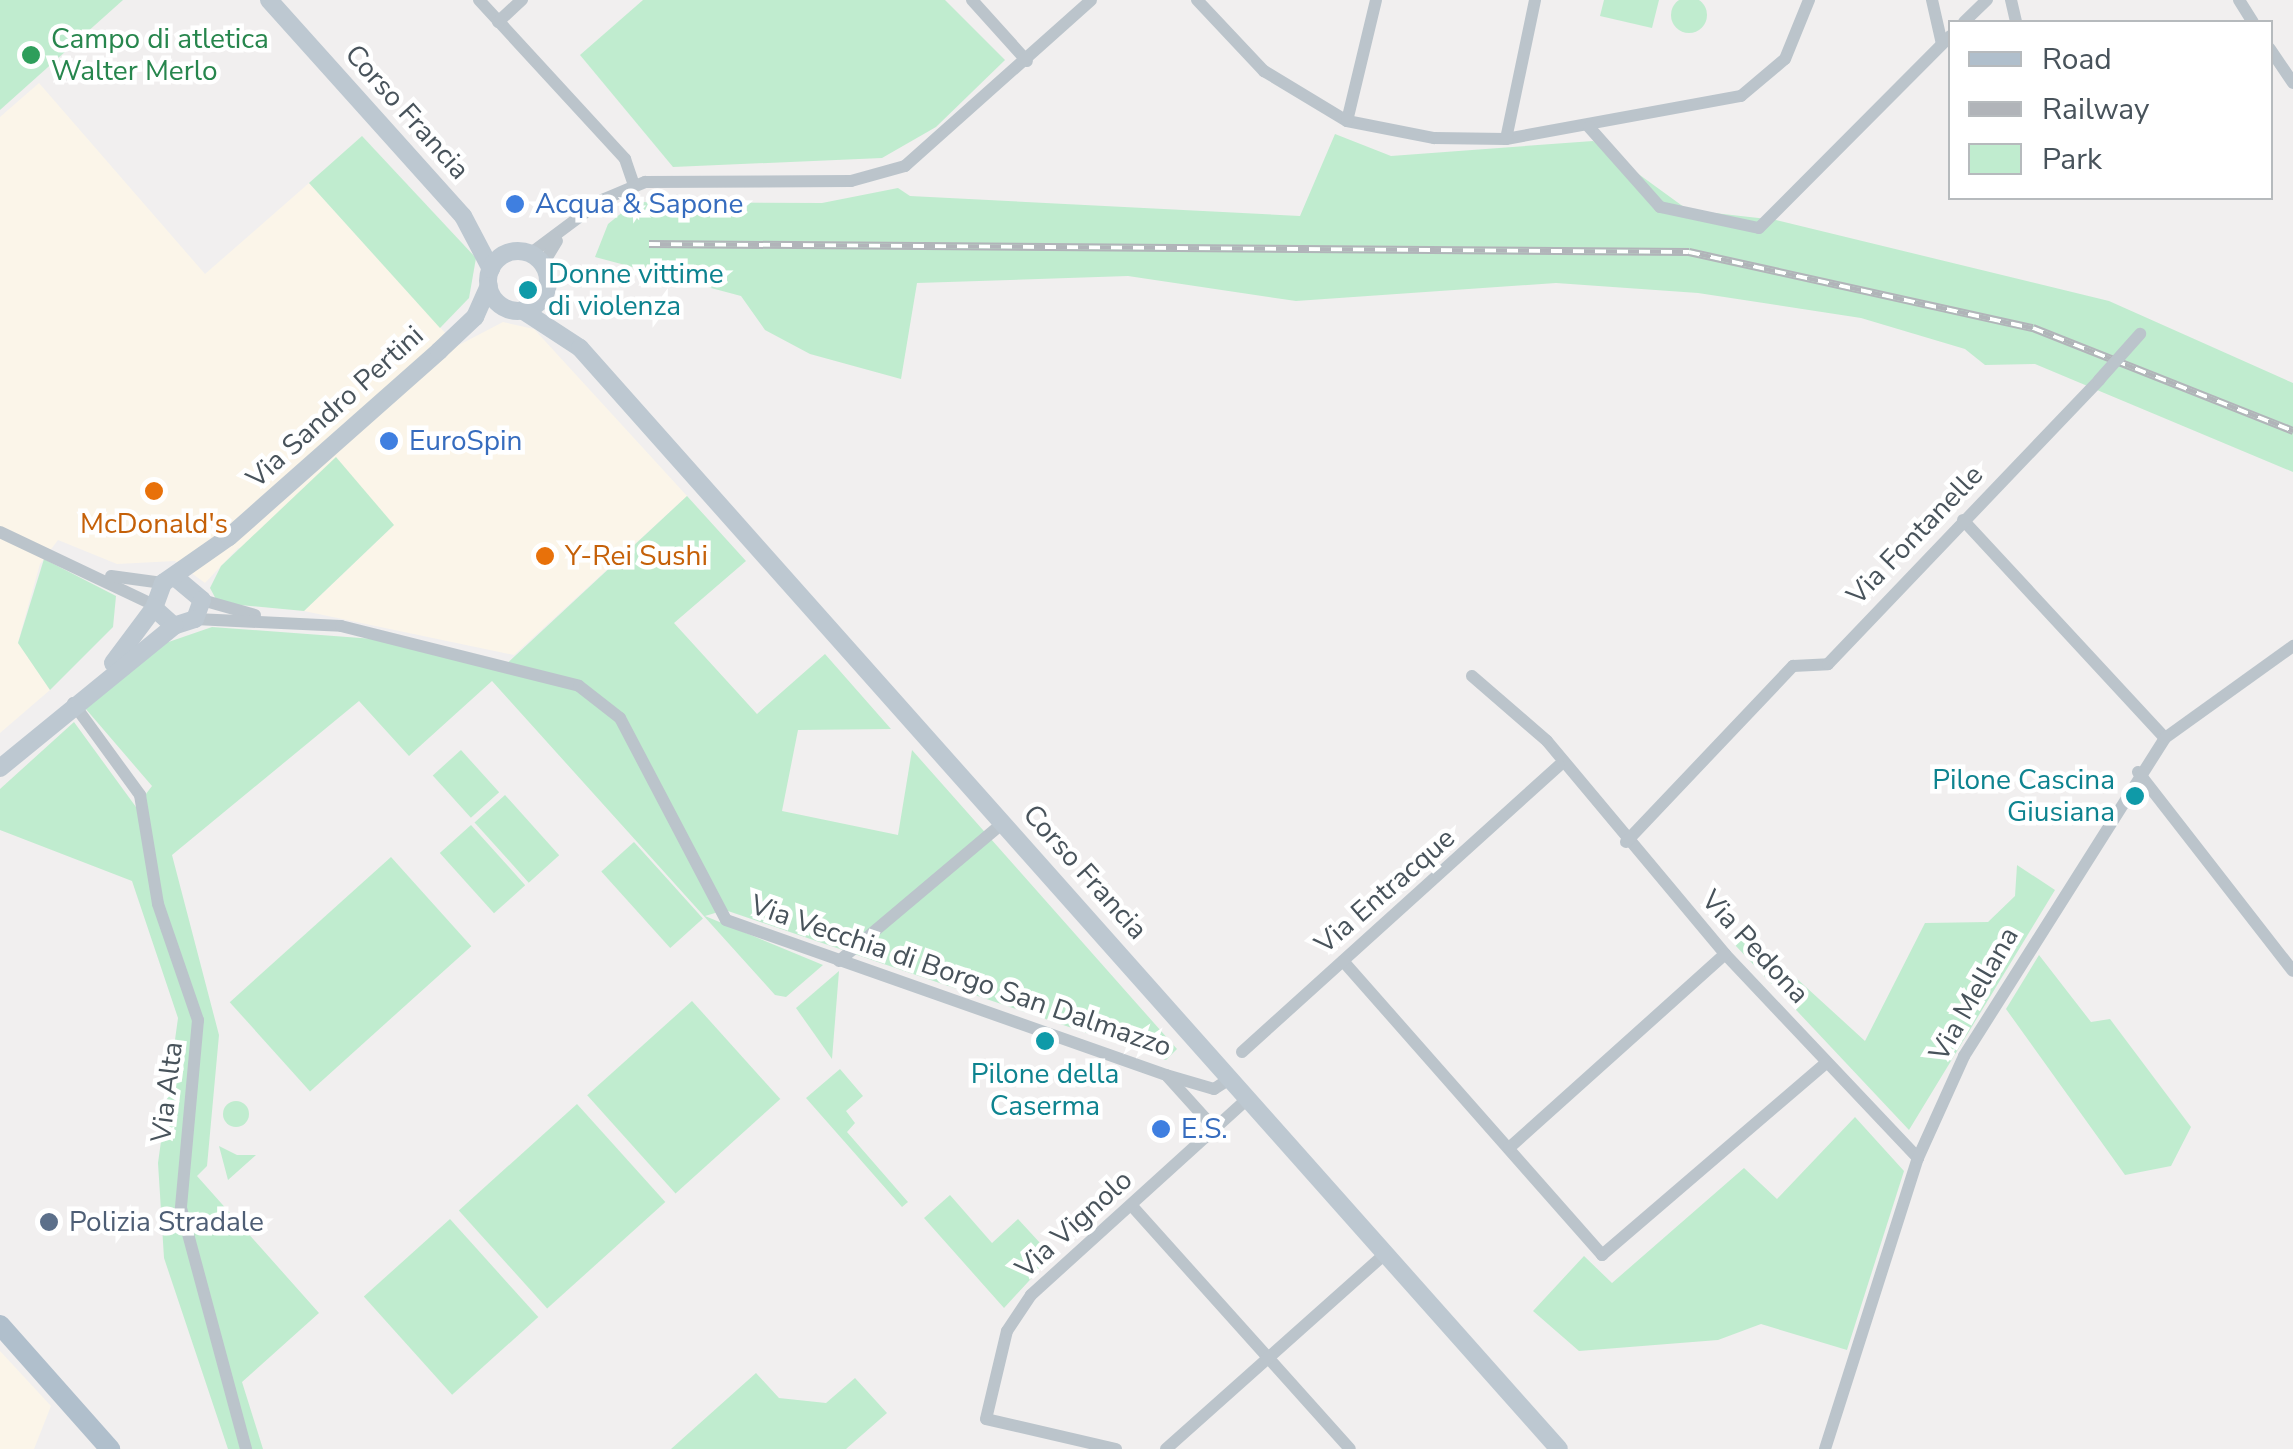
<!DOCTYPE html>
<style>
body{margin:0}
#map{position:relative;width:2293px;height:1449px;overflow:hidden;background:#f1efef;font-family:"Nunito Sans",sans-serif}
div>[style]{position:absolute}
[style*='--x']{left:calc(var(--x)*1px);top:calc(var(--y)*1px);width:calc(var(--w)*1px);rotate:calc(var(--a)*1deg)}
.commercial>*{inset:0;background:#fbf5e9}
.green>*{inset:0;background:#c0eccf;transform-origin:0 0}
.round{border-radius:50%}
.street>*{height:12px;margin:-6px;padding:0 6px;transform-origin:6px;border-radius:6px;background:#bbc4cb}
.secondary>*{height:18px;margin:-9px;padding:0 9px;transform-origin:9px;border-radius:9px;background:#bdc8d1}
.secondary>.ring{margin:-9px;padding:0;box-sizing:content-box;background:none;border:18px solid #bdc8d1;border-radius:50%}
.primary>*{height:20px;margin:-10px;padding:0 10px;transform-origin:10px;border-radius:10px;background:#b0bfcc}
.rail>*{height:8px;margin-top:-4px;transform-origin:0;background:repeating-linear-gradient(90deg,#fff 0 11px,#b1b4b9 0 22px);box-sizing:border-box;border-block:2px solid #b1b4b9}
.street-bridge>*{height:12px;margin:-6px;padding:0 6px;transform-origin:6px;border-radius:6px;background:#bbc4cb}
.dots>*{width:28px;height:28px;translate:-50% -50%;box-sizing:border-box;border:5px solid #fff;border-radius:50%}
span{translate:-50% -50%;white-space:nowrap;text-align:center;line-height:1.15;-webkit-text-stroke:9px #fff;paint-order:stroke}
.leisure-label{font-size:28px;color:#27864d}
.left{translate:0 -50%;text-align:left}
.street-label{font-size:28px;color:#48535b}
.shop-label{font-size:28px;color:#366cbe}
.culture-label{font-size:28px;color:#0d838f}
.right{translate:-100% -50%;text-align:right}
.food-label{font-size:28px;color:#c56008}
.service-label{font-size:28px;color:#4e5e75}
.legend{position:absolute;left:1948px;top:20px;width:325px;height:180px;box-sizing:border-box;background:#fff;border:2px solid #b6babd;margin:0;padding:12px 18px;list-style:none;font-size:30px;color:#48535b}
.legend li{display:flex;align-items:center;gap:20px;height:50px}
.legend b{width:50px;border:2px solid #b6babd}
</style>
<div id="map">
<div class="commercial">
<div style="clip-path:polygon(39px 83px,205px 274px,309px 183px,457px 346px,503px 322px,534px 329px,687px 496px,514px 655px,304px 611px,394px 525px,238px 548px,205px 583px,175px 561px,117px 564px,58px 540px,40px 564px,18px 642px,50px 690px,0 733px,0 117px)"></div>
<div style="clip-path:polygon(0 1351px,51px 1406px,34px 1449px,0 1449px)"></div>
</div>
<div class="green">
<div class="round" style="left:1671px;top:-3px;width:36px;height:36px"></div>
<div style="clip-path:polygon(0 0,123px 0,0 110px)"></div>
<div style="clip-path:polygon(643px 0,945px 0,1005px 60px,936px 127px,882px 158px,673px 167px,580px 55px)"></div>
<div style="clip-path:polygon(1604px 0,1659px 0,1652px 28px,1600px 16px)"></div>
<div style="clip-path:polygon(1335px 134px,1391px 156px,1593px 141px,1688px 210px,1776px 220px,2109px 301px,2293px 383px,2293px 472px,2035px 364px,1985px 365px,1965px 349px,1861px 318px,1698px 293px,1556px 283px,1296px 301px,1128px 276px,917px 283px,901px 379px,810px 354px,765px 330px,741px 296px,595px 257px,608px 224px,635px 202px,822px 203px,898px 188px,910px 196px,1300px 216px)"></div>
<div style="clip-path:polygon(362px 136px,476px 258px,469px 298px,440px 328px,309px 183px)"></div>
<div style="clip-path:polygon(336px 457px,394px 525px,304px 611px,218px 603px,210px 588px,221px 566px)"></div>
<div style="clip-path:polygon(687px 496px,746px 561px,674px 623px,757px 714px,825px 654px,891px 729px,798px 730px,782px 811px,898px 835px,912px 750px,1177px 1049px,1166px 1060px,725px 910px,705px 916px,823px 965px,786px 997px,775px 995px,492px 681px,409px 756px,359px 701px,172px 855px,219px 1035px,207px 1166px,197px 1176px,319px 1313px,242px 1382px,263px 1449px,228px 1449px,164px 1258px,158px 1163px,178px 1018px,132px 881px,0 830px,0 789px,74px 722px,136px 807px,152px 786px,85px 708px,154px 647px,212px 627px,374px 639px,501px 669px)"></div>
<div style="clip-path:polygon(44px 559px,116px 596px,113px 627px,50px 690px,18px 643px)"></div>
<div style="left:461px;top:750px;width:57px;height:38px;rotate:48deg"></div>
<div style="left:505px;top:795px;width:81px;height:41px;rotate:48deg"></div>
<div style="left:471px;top:825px;width:81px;height:42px;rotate:48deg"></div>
<div style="left:634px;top:842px;width:103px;height:44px;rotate:48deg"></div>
<div style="left:391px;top:857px;width:120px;height:217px;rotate:48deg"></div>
<div style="clip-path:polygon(2017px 865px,2055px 890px,1909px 1130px,1735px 945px,1748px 934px,1865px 1041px,1925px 923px,1988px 922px,2015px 896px)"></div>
<div style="clip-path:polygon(2039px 955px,2091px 1022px,2110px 1019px,2191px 1127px,2171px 1166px,2125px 1175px,2006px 1009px)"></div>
<div style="clip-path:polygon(839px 971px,832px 1059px,796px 1008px)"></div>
<div style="left:692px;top:1001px;width:132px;height:141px;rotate:48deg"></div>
<div style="clip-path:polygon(840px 1069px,863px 1096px,846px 1111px,855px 1123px,847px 1132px,908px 1202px,902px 1207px,806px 1098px)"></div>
<div class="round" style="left:223px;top:1101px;width:26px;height:26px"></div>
<div style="left:577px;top:1104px;width:132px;height:159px;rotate:48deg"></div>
<div style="clip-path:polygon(1855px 1117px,1904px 1171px,1847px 1350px,1761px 1324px,1718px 1340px,1579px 1351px,1533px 1311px,1584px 1256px,1612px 1283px,1744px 1168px,1777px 1199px)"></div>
<div style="clip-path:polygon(219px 1146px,237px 1155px,256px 1155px,228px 1180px)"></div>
<div style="clip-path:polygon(950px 1195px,992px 1243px,1018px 1219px,1052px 1256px,1004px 1308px,924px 1218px)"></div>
<div style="left:450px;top:1219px;width:132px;height:116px;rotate:48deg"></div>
<div style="clip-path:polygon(756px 1373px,779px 1398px,826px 1403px,855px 1378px,887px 1413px,846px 1449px,671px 1449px)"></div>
</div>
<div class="street">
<div style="--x:479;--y:0;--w:216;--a:47.4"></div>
<div style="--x:625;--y:159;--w:28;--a:71"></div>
<div style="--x:972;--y:0;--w:82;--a:48"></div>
<div style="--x:1197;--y:0;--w:98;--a:46.7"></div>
<div style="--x:1264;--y:71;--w:97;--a:31.1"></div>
<div style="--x:1347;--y:121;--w:89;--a:11.1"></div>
<div style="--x:1434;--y:138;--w:72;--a:0.8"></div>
<div style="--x:1506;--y:139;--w:239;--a:-10.4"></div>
<div style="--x:1741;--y:96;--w:57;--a:-40.1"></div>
<div style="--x:1785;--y:59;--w:64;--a:-67.9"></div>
<div style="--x:1932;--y:0;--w:45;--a:77.2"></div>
<div style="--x:2011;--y:0;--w:23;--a:77"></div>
<div style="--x:2239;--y:0;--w:26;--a:58"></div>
<div style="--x:498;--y:22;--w:33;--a:-43"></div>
<div style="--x:1964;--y:22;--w:32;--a:-44"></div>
<div style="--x:2270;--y:49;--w:41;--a:55.9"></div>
<div style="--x:1347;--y:121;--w:124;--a:-76.5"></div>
<div style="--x:1589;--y:127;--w:107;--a:48.4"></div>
<div style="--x:1660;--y:207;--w:101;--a:12"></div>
<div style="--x:1759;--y:228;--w:271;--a:-45.1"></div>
<div style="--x:1506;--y:139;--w:142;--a:-78.2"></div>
<div style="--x:531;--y:253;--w:89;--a:-36.7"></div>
<div style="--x:602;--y:200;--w:47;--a:-22.7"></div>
<div style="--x:645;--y:182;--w:206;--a:-0.3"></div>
<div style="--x:851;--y:181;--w:56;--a:-15.5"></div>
<div style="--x:905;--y:166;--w:249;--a:-41.7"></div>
<div style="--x:543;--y:264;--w:27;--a:-59"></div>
<div style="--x:1963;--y:520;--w:297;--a:47.2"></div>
<div style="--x:0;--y:532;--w:170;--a:25.4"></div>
<div style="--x:111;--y:576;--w:52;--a:7.7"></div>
<div style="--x:202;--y:600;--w:55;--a:15.8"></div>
<div style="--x:195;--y:619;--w:146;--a:2.7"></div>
<div style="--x:341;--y:626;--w:245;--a:14.1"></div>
<div style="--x:579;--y:686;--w:52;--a:38"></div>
<div style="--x:620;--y:718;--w:228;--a:62.3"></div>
<div style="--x:726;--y:920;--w:467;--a:19.4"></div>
<div style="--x:1166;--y:1075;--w:50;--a:16.3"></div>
<div style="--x:1214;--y:1089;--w:20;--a:-33"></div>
<div style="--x:1472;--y:676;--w:99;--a:40.9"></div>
<div style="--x:1547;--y:741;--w:278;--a:50.1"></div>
<div style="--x:1725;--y:954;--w:281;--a:46.6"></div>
<div style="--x:73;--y:703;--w:114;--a:53.9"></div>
<div style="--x:140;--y:795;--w:110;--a:80.6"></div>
<div style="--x:158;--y:904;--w:123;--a:71"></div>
<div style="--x:198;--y:1020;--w:189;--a:95.2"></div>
<div style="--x:181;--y:1208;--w:250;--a:74.9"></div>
<div style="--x:2138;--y:772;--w:252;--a:52.1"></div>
<div style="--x:1626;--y:842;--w:243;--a:-46.5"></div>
<div style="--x:1793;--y:666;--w:35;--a:-3"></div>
<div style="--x:1828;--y:664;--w:393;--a:-46.3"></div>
<div style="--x:839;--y:961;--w:214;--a:-40.1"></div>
<div style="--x:1343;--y:961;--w:392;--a:48.6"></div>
<div style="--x:1602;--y:1255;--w:296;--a:-40.6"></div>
<div style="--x:1242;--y:1052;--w:427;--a:-42.1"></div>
<div style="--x:1168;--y:1077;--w:70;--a:47.9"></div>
<div style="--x:1509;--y:1148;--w:290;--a:-41.9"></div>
<div style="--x:1132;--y:1206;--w:326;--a:48.1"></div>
<div style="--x:1116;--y:1449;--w:133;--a:-167"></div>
<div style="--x:986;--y:1419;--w:90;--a:-76.6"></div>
<div style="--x:1007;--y:1331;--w:43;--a:-56.3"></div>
<div style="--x:1031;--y:1295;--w:293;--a:-42.2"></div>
<div style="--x:1166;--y:1449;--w:295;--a:-41.7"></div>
<div style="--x:1825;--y:1449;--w:305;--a:-72.3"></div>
<div style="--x:1918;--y:1158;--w:112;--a:-65.7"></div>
<div style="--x:1964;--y:1056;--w:376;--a:-57.7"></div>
<div style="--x:2165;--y:738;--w:158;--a:-35.7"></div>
</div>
<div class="secondary">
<div style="--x:269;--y:0;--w:290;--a:48.1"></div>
<div style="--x:463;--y:216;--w:60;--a:62.2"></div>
<div class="ring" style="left:488px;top:251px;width:42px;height:42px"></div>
<div style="--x:522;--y:310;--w:69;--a:33.2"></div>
<div style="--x:580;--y:348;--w:1473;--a:48.36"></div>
<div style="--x:176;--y:578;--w:34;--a:40"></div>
<div style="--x:202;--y:600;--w:20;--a:110"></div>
<div style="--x:195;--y:619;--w:22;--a:162"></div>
<div style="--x:174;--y:626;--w:27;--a:-138"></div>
<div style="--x:154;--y:608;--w:27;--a:-70"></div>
<div style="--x:163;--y:583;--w:80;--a:-34.9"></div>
<div style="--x:229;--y:537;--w:281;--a:-41.5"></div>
<div style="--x:439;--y:351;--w:50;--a:-43.4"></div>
<div style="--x:475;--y:317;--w:34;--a:-66"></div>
<div style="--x:113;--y:663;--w:69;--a:-53.3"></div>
<div style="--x:0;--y:768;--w:225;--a:-39.2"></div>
</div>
<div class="primary">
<div style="--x:0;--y:1325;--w:166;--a:48.4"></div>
</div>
<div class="rail">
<div style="--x:649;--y:244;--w:1040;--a:0.44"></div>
<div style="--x:1689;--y:252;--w:352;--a:12.5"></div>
<div style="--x:2033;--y:328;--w:280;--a:21.6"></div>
</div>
<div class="street-bridge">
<div style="--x:2099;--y:380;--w:62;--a:-48.3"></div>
</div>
<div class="dots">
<div style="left:31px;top:55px;background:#2e9e5b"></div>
<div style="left:515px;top:204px;background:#3f7fe0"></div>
<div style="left:528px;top:290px;background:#0f9aa8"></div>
<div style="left:389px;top:441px;background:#3f7fe0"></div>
<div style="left:154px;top:491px;background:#e8710a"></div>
<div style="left:545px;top:556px;background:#e8710a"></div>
<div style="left:2135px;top:796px;background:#0f9aa8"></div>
<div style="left:1045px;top:1041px;background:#0f9aa8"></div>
<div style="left:1161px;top:1129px;background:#3f7fe0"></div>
<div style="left:49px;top:1222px;background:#5c6f8a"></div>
</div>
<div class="leisure-label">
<span class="left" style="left:51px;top:55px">Campo di atletica<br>Walter Merlo</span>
</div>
<div class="street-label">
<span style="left:407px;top:112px;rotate:48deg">Corso Francia</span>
<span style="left:335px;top:407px;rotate:-42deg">Via Sandro Pertini</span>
<span style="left:1915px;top:535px;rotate:-46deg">Via Fontanelle</span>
<span style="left:1085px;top:872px;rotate:48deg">Corso Francia</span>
<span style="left:1385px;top:891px;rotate:-41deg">Via Entracque</span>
<span style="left:1755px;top:947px;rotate:47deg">Via Pedona</span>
<span style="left:961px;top:976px;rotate:19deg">Via Vecchia di Borgo San Dalmazzo</span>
<span style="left:1974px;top:994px;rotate:-60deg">Via Mellana</span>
<span style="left:167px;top:1092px;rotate:-83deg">Via Alta</span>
<span style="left:1074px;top:1224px;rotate:-42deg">Via Vignolo</span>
</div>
<div class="shop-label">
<span class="left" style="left:535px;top:204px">Acqua &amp; Sapone</span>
<span class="left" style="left:409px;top:441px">EuroSpin</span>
<span class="left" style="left:1181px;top:1129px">E.S.</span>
</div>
<div class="culture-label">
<span class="left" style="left:548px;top:290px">Donne vittime<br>di violenza</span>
<span class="right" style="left:2115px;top:796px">Pilone Cascina<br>Giusiana</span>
<span style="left:1045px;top:1090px">Pilone della<br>Caserma</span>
</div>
<div class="food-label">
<span style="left:154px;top:524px">McDonald's</span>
<span class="left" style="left:565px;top:556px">Y-Rei Sushi</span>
</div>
<div class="service-label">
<span class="left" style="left:69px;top:1222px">Polizia Stradale</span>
</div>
<ul class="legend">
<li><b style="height:12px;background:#b0bfcc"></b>Road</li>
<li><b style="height:12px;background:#b1b4b9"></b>Railway</li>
<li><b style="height:28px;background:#c0eccf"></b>Park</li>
</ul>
</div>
